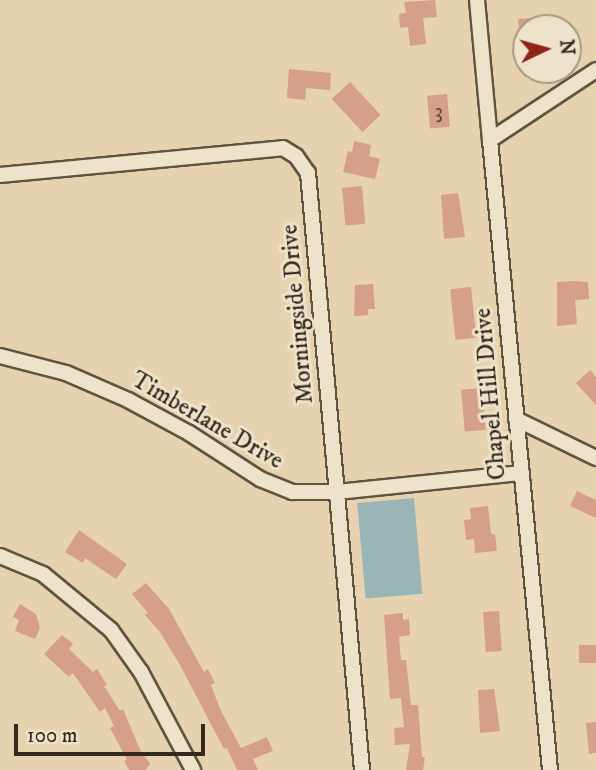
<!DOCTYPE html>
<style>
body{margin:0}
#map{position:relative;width:596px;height:770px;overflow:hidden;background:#e6d2ae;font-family:"IM FELL DW Pica",serif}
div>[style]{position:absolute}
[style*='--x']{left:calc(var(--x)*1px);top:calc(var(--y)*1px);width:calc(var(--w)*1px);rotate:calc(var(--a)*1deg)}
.water>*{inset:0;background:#9ab5b5;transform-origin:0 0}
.building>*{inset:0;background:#d59f8a;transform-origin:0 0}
.roads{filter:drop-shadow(2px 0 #615342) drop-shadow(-2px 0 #615342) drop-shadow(0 2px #615342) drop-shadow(0 -2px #615342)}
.minor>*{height:14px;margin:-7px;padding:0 7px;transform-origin:7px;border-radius:7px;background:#efe2ca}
span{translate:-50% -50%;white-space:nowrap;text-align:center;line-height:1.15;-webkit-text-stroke:6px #efe2ca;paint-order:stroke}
.number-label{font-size:21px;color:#5d4639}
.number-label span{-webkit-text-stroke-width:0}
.street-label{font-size:24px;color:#35291e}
.north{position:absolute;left:512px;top:14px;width:70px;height:70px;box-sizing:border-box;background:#efe2ca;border:2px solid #a59885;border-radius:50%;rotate:85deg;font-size:19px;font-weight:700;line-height:28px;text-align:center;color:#35291e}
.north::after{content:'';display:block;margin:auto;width:24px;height:32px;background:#8f2418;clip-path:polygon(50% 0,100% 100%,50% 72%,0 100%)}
.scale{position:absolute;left:14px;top:724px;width:191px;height:32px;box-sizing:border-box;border:4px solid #35291e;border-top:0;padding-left:9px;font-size:21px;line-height:24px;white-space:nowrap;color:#35291e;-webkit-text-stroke:5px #efe2ca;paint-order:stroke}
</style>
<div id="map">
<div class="water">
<div style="left:414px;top:498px;width:96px;height:57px;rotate:85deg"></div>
</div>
<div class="building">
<div style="clip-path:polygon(435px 0,437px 17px,423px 18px,426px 44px,410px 46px,408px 27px,400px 28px,399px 14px,406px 13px,404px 2px)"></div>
<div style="clip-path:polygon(535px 18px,536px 28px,519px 28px,518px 19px)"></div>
<div style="clip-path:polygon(289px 69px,331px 73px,330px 90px,306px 88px,305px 100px,287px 98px)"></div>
<div style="left:350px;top:82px;width:45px;height:25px;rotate:47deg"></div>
<div style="left:447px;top:94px;width:33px;height:20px;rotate:85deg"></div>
<div style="clip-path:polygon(354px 141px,371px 145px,369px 156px,380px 159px,375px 179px,343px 172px,348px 151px,352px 152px)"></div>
<div style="left:362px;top:186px;width:38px;height:20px;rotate:85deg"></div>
<div style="clip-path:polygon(458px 193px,465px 237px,444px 239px,441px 195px)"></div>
<div style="clip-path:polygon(574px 281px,588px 282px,589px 299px,575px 300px,577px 324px,557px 326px,557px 282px)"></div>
<div style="clip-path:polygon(373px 284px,375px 309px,368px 309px,368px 315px,354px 316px,355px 285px)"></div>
<div style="left:471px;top:287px;width:51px;height:21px;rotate:84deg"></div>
<div style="clip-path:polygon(590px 370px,596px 377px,596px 405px,576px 383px)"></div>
<div style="left:482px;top:388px;width:42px;height:21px;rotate:85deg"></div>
<div style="clip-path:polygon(577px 491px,596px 500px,596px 518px,570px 506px)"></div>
<div style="clip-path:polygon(488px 506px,491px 534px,495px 534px,497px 551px,475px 553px,474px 539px,466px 540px,464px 520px,471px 519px,470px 508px)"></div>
<div style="clip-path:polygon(79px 530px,127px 564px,116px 579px,85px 558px,83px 563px,65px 552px)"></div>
<div style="clip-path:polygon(146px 583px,169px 609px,204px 672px,208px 669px,215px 683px,211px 685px,220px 709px,241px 748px,267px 737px,273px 751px,253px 759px,258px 770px,237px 770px,227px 748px,224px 749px,180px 665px,160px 632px,145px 615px,148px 613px,132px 594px)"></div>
<div style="clip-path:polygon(20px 604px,36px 614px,40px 628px,35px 639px,15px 631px,19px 620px,13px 617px)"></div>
<div style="left:499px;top:611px;width:40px;height:16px;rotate:86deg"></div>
<div style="clip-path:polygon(403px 613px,403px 620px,409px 619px,410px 635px,399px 637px,401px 660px,406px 660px,411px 705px,418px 705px,422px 757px,425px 757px,423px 770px,406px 770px,410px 744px,395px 745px,394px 728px,404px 727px,401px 698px,390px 699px,384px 615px)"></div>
<div style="clip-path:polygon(62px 635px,73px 644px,69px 649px,93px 672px,97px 669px,107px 685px,104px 686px,120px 711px,123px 709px,141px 752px,150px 763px,146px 770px,129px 770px,124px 761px,127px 760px,110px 728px,114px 726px,105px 708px,100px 712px,73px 673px,69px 677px,44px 654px)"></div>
<div style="left:596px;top:645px;width:18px;height:17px;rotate:90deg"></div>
<div style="clip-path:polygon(494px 689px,500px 731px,480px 733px,478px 690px)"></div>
<div style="clip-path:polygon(596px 722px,596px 753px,589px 754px,586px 723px)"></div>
</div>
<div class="roads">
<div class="minor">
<div style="--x:477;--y:0;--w:141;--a:84.7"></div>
<div style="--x:0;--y:175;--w:284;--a:-5.4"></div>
<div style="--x:283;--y:148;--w:15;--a:32"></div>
<div style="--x:296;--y:156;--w:21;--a:55"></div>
<div style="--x:308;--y:173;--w:599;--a:84.83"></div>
<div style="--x:0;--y:356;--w:68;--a:14.4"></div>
<div style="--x:66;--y:373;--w:68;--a:23.5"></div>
<div style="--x:128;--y:400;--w:69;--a:28.4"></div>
<div style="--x:189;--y:433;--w:85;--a:32.9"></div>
<div style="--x:260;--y:479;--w:35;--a:22"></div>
<div style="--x:292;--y:492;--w:45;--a:0"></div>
<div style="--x:337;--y:492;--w:186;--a:-5.9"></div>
<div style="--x:516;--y:419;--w:89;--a:26"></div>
<div style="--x:0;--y:556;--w:47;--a:22.7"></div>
<div style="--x:43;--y:574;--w:88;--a:39.5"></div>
<div style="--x:111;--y:630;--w:52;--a:54.5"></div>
<div style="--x:141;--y:672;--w:111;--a:62"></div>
<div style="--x:550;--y:770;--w:633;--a:-95.44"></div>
<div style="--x:490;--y:140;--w:127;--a:-33.4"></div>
</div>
</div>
<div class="number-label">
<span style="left:439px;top:112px">3</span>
</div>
<div class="street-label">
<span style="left:298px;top:314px;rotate:-95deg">Morningside Drive</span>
<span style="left:491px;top:394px;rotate:-95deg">Chapel Hill Drive</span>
<span style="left:207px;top:421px;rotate:30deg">Timberlane Drive</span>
</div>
<div class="north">N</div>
<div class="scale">100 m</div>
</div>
